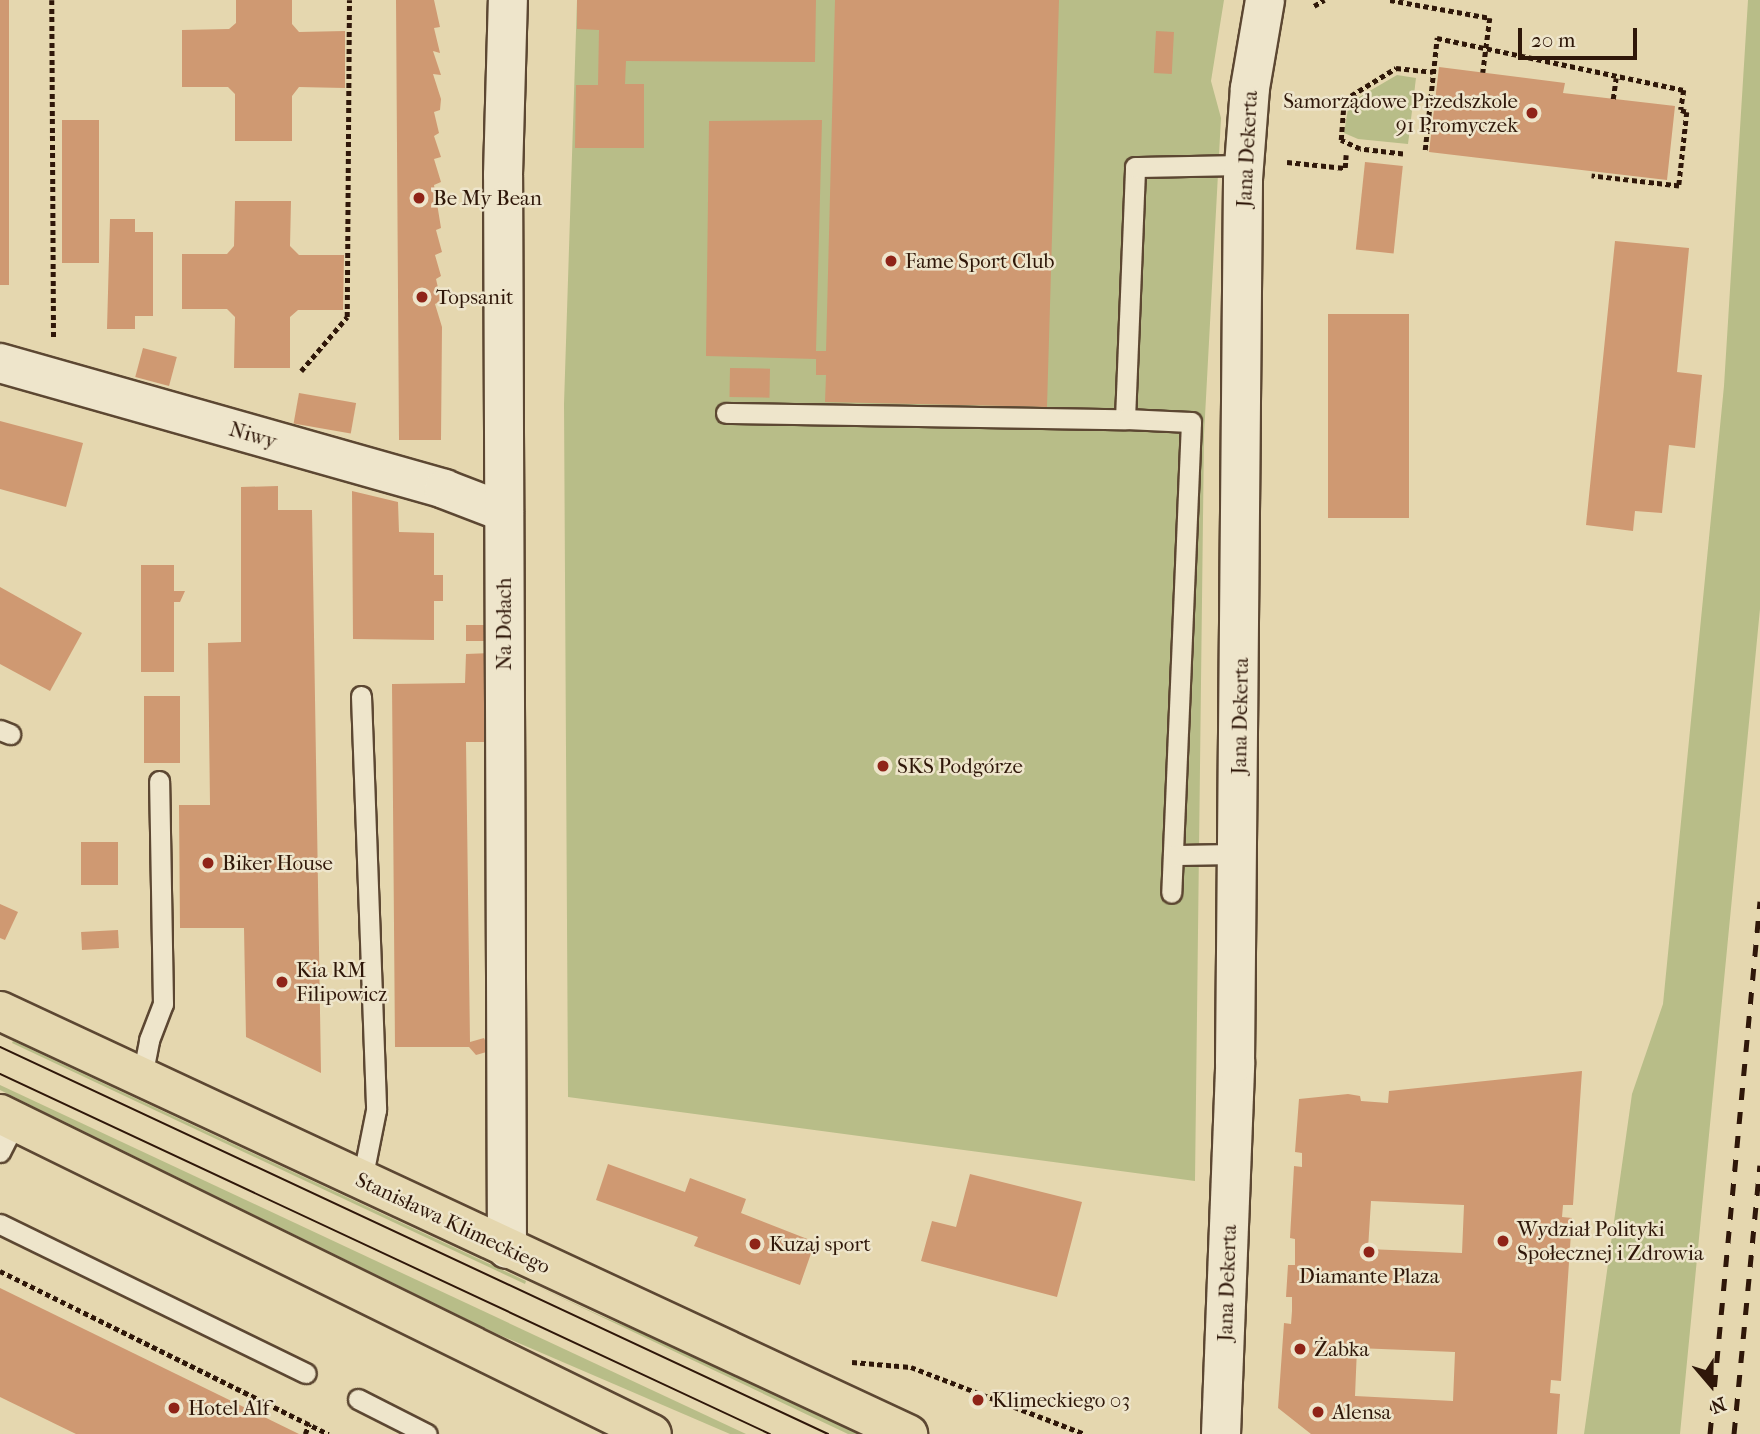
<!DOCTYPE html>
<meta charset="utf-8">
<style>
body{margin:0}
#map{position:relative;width:1760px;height:1434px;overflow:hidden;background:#e5d7af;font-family:"IM FELL French Canon",serif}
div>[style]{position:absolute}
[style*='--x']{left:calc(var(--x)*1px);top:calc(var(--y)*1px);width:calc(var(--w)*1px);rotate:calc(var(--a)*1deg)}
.green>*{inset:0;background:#b8bd88}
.building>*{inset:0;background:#cf9972;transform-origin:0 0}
.path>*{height:4.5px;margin-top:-2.25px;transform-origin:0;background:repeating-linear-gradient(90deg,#2f1709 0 5px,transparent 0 8.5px)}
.roads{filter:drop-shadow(2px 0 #5c4732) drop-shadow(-2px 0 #5c4732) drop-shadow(0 2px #5c4732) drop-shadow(0 -2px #5c4732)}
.service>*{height:19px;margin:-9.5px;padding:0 9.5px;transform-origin:9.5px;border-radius:9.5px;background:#eee5cb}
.minor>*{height:38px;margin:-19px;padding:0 19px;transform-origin:19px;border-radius:19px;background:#eee5cb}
.primary>*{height:38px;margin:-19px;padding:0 19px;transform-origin:19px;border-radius:19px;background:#e5d7af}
.tram>*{height:2px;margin:-1px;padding:0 1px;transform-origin:1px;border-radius:1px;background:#2f1709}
.rail>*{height:5px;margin-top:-2.5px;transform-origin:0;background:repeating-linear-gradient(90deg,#2f1709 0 12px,transparent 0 24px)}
.dots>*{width:19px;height:19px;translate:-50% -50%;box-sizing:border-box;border:4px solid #eee5cb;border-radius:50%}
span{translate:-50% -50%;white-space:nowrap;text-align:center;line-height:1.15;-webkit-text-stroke:5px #eee5cb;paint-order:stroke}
.poi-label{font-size:21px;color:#2f1709}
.right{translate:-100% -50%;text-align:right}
.left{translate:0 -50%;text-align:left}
.street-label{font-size:21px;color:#2f1709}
.north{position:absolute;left:1676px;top:1350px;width:70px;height:70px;-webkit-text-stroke:5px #eee5cb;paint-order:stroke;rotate:160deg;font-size:19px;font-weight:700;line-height:28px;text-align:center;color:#2f1709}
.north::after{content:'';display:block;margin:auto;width:24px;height:32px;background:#2f1709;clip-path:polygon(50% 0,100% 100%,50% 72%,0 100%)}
.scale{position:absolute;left:1518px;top:28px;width:119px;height:32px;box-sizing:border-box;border:4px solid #2f1709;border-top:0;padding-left:9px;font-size:21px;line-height:24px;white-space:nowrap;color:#2f1709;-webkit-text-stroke:5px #eee5cb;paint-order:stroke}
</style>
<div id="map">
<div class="green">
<div style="clip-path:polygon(577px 0,1224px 0,1211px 81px,1221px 118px,1204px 435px,1195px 1181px,568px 1097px,564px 404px)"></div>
<div style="clip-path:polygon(1748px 0,1760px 0,1760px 609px,1680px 1434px,1584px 1434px,1632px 1094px,1663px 1004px,1724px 386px)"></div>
<div style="clip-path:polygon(1397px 75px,1416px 78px,1408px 144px,1358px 139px,1344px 133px,1349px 103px)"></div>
<div style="clip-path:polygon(13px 1041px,526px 1281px,525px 1284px,12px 1043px)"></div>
<div style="clip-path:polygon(0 1085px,746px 1434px,730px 1434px,495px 1333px,0 1090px)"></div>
<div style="clip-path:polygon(530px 1283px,599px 1315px,881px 1434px,848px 1434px)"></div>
</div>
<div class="building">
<div style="left:0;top:0;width:9px;height:285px"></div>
<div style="clip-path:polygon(236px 0,292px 0,292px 24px,299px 32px,345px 31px,345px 88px,299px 87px,292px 96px,292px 141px,235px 141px,235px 94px,228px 87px,182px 87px,182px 30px,229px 29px,236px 23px)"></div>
<div style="clip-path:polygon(396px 0,434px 0,440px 27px,434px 28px,440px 53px,433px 51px,441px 75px,433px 74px,441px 99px,440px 110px,434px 112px,439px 133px,434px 136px,441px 157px,434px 159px,441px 182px,434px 185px,441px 228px,436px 230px,442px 252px,435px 255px,441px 276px,436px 279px,441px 301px,435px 304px,442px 327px,441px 440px,399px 440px)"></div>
<div style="clip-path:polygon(577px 0,816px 0,815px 62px,626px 61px,625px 84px,644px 84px,644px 148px,575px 148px,576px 85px,598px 85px,599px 30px,577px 29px)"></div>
<div style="clip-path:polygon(835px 0,1059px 0,1047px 407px,825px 402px,826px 375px,816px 375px,816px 359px,706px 356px,709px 121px,822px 120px,816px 351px,826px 351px)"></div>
<div style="left:1156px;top:31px;width:18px;height:42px;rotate:3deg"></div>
<div style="clip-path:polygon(1439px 67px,1565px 83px,1563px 93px,1675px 106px,1667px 180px,1429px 152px)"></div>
<div style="left:62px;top:120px;width:37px;height:143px"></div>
<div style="left:1365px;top:162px;width:38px;height:88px;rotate:6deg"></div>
<div style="clip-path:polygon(235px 201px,291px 201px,290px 246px,299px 255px,344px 255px,343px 310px,298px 310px,290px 317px,290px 368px,234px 368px,235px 317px,227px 309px,182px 309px,182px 254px,227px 254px,234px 246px)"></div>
<div style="clip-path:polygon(110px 219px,135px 219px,135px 232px,153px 232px,153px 316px,135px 316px,135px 329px,107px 329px)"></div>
<div style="clip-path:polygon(1615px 241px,1689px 248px,1677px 372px,1702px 375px,1695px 448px,1669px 445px,1662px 513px,1635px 511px,1633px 531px,1586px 525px)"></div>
<div style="left:1409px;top:314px;width:204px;height:81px;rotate:90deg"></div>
<div style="left:143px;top:348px;width:35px;height:30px;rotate:15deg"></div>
<div style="left:730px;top:368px;width:40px;height:29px;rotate:1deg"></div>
<div style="left:299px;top:393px;width:58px;height:31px;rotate:10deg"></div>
<div style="clip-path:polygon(0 421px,83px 443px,66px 507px,0 489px)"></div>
<div style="clip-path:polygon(278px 486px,278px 510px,312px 510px,321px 1073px,246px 1037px,244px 928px,180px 928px,179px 805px,210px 805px,208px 643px,241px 642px,241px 487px)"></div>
<div style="clip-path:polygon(352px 491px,398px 502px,399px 532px,434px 533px,434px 575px,443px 575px,443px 601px,434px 601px,434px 640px,353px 639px)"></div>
<div style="clip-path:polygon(141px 565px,174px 565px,174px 591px,185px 591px,180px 602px,174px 602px,174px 672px,141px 672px)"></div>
<div style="clip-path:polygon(0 587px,82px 633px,50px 691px,0 664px)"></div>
<div style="left:491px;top:625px;width:16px;height:25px;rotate:90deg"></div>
<div style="clip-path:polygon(491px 653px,491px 742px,466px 742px,470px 1042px,484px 1038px,490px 1051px,476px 1055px,469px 1047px,395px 1047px,392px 684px,465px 683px,466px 654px)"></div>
<div style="left:144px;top:696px;width:36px;height:67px"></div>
<div style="left:81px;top:842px;width:37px;height:43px"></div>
<div style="clip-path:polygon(0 904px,18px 912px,5px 940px,0 938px)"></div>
<div style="left:118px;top:930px;width:18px;height:37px;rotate:87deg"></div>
<div style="clip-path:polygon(evenodd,1582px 1071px,1573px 1205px,1563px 1205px,1562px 1217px,1572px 1218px,1561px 1381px,1551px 1380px,1550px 1393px,1560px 1394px,1557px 1434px,1311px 1434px,1278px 1408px,1284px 1323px,1291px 1324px,1292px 1311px,1292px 1297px,1286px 1297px,1288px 1265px,1295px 1265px,1295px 1239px,1290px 1238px,1294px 1166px,1302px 1167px,1302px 1153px,1295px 1152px,1299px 1099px,1348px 1094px,1360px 1096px,1361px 1101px,1388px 1103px,1389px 1091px,1582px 1071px,1371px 1201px,1464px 1205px,1462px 1253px,1368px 1249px,1371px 1201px,1582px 1071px,1357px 1348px,1455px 1352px,1453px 1401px,1355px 1396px,1357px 1348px)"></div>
<div style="clip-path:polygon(608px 1164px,685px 1192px,690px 1178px,746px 1199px,741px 1213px,815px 1242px,800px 1285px,694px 1246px,698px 1237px,596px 1200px)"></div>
<div style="clip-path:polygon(970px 1174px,1082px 1202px,1057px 1297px,921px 1261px,932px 1221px,956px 1227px)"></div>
<div style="clip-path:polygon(0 1288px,299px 1434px,76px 1434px,0 1397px)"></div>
</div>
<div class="path">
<div style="--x:52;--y:0;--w:339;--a:89.7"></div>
<div style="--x:1390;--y:0;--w:102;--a:10.2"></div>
<div style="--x:1490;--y:18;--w:55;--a:97.3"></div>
<div style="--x:1314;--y:6;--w:12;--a:-31"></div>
<div style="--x:1613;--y:99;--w:21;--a:-82"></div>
<div style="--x:1425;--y:150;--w:113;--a:-83.9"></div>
<div style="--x:1437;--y:38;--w:252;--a:11.9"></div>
<div style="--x:1684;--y:90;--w:20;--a:99"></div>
<div style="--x:1681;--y:110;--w:6;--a:18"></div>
<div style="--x:1687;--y:112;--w:74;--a:96.2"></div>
<div style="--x:1679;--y:186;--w:88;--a:-173.4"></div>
<div style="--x:1403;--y:154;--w:43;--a:-173.4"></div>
<div style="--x:1360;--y:149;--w:21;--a:-155"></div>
<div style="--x:1341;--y:140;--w:40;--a:-85.7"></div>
<div style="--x:1344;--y:100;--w:61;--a:-31.6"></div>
<div style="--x:1396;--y:68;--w:37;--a:6"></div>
<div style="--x:1287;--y:162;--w:58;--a:5.9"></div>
<div style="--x:1345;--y:168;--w:13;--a:-86"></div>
<div style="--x:301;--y:371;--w:71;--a:-49.6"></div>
<div style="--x:347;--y:317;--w:317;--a:-89.6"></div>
<div style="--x:0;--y:1271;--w:367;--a:26.4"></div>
<div style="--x:852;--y:1362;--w:59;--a:4.8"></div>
<div style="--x:911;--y:1367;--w:186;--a:21.1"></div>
<div style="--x:305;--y:1434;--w:11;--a:-68"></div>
</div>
<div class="roads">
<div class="service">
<div style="--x:726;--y:413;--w:399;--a:0.9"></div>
<div style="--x:1125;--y:419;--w:252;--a:-87.7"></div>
<div style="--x:1135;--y:167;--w:109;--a:-1.1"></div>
<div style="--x:1125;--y:419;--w:66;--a:2.6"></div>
<div style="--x:1191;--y:422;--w:471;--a:92.4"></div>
<div style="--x:361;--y:696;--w:414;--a:87.9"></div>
<div style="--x:376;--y:1110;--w:71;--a:101.3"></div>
<div style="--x:0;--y:730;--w:11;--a:22"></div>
<div style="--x:1173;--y:855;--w:65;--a:-0.9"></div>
<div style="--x:142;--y:1077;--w:38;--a:-79"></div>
<div style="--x:149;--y:1040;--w:39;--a:-69"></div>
<div style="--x:163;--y:1004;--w:223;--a:-91"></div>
<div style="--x:0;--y:1152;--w:34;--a:-63"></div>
<div style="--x:0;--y:1224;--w:340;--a:26"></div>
<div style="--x:358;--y:1399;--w:77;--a:26.9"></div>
</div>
<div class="minor">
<div style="--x:0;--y:363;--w:462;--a:15.8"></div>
<div style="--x:444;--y:489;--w:64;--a:21"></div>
<div style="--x:507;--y:1249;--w:1074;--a:-90.21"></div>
<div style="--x:503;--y:175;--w:175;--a:-88.4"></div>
<div style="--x:1221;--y:1434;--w:371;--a:-87.8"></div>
<div style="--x:1235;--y:1063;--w:884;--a:-89.48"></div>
<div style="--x:1243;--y:179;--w:91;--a:-85.6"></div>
<div style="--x:1250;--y:88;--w:89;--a:-80.3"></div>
</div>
<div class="primary">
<div style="--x:0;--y:1011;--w:1002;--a:24.98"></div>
<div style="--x:0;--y:1114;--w:726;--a:26.14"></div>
</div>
</div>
<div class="tram">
<div style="--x:0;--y:1047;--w:914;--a:25.05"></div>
<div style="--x:0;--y:1074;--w:850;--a:25.06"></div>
</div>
<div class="rail">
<div style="--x:1710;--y:1434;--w:535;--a:-84.64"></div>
<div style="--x:1734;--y:1434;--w:270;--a:-84.5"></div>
</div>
<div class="dots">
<div style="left:1532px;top:113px;background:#8f2418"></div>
<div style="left:419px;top:198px;background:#8f2418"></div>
<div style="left:891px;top:261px;background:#8f2418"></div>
<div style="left:422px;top:297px;background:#8f2418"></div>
<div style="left:883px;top:766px;background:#8f2418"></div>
<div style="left:208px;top:863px;background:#8f2418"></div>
<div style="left:282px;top:982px;background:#8f2418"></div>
<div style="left:1503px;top:1241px;background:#8f2418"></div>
<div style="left:755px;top:1244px;background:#8f2418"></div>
<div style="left:1369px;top:1252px;background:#8f2418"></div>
<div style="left:1300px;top:1349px;background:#8f2418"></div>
<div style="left:978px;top:1400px;background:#8f2418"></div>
<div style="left:174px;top:1408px;background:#8f2418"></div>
<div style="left:1318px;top:1412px;background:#8f2418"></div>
</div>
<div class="poi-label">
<span class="right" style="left:1518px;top:113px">Samorządowe Przedszkole<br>91 Promyczek</span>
<span class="left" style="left:433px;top:198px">Be My Bean</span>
<span class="left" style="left:905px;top:261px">Fame Sport Club</span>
<span class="left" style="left:436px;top:297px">Topsanit</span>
<span class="left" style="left:897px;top:766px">SKS Podgórze</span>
<span class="left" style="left:222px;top:863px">Biker House</span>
<span class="left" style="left:296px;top:982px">Kia RM<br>Filipowicz</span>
<span class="left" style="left:1517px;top:1241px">Wydział Polityki<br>Społecznej i Zdrowia</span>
<span class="left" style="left:769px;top:1244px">Kuzaj sport</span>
<span style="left:1369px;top:1276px">Diamante Plaza</span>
<span class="left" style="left:1314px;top:1349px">Żabka</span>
<span class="left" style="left:992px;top:1400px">Klimeckiego 03</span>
<span class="left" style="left:188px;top:1408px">Hotel Alf</span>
<span class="left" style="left:1332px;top:1412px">Alensa</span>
</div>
<div class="street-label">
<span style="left:1247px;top:149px;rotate:-87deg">Jana Dekerta</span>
<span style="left:253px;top:435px;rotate:16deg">Niwy</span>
<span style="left:504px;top:624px;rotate:-90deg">Na Dołach</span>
<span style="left:1240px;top:716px;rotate:-89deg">Jana Dekerta</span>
<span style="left:453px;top:1223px;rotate:25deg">Stanisława Klimeckiego</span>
<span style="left:1227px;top:1283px;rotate:-88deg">Jana Dekerta</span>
</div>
<div class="north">N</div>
<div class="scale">20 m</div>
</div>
